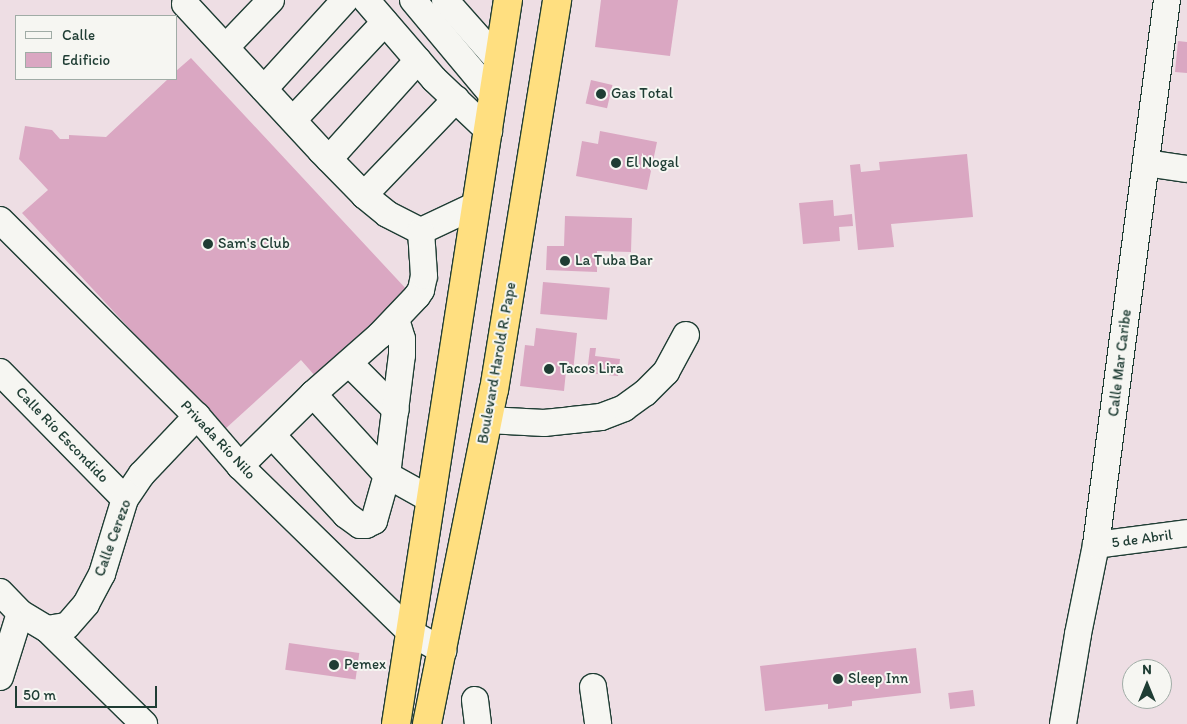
<!DOCTYPE html>
<meta charset="utf-8">
<style>
body{margin:0}
#map{position:relative;width:1187px;height:724px;overflow:hidden;background:#eedee4;font-family:Itim,sans-serif}
div>[style]{position:absolute}
[style*='--x']{left:calc(var(--x)*1px);top:calc(var(--y)*1px);width:calc(var(--w)*1px);rotate:calc(var(--a)*1deg)}
.building>*{inset:0;background:#daa7c2;transform-origin:0 0}
.roads{filter:drop-shadow(1px 0 #1f3d34) drop-shadow(-1px 0 #1f3d34) drop-shadow(0 1px #1f3d34) drop-shadow(0 -1px #1f3d34)}
.minor>*{height:26px;margin:-13px;padding:0 13px;transform-origin:13px;border-radius:13px;background:#f6f6f2}
.highway>*{height:28px;margin:-14px;padding:0 14px;transform-origin:14px;border-radius:14px;background:#ffdf80}
.dots>*{width:14px;height:14px;translate:-50% -50%;box-sizing:border-box;border:2px solid #f6f6f2;border-radius:50%}
span{translate:-50% -50%;white-space:nowrap;text-align:center;line-height:1.15;-webkit-text-stroke:4px #f6f6f2;paint-order:stroke}
.poi-label{font-size:15px;color:#1f3d34}
.left{translate:0 -50%;text-align:left}
.street-label{font-size:15px;color:#1f3d34}
.legend{position:absolute;left:15px;top:15px;width:162px;height:65px;box-sizing:border-box;background:#f6f6f2;border:1px solid #a0aca6;margin:0;padding:6px 9px;list-style:none;font-size:15px;color:#1f3d34}
.legend li{display:flex;align-items:center;gap:10px;height:25px}
.legend b{width:25px;border:1px solid #a0aca6}
.north{position:absolute;left:1122px;top:659px;width:50px;height:50px;box-sizing:border-box;background:#f6f6f2;border:1px solid #a0aca6;border-radius:50%;rotate:0deg;font-size:14px;font-weight:700;line-height:20px;text-align:center;color:#1f3d34}
.north::after{content:'';display:block;margin:auto;width:18px;height:22px;background:#1f3d34;clip-path:polygon(50% 0,100% 100%,50% 72%,0 100%)}
.scale{position:absolute;left:15px;top:686px;width:142px;height:22px;box-sizing:border-box;border:2px solid #1f3d34;border-top:0;padding-left:6px;font-size:15px;line-height:18px;white-space:nowrap;color:#1f3d34;-webkit-text-stroke:4px #f6f6f2;paint-order:stroke}
</style>
<div id="map">
<div class="building">
<div style="clip-path:polygon(601px 0,678px 0,670px 56px,595px 47px)"></div>
<div style="clip-path:polygon(1178px 41px,1187px 42px,1187px 73px,1175px 72px)"></div>
<div style="clip-path:polygon(191px 58px,409px 292px,316px 377px,301px 360px,224px 430px,22px 213px,48px 190px,19px 159px,25px 126px,52px 130px,60px 139px,69px 139px,69px 135px,106px 137px,168px 79px,176px 79px,176px 71px)"></div>
<div style="left:591px;top:80px;width:22px;height:24px;rotate:13deg"></div>
<div style="clip-path:polygon(600px 131px,657px 142px,647px 190px,576px 176px,582px 141px,598px 144px)"></div>
<div style="clip-path:polygon(967px 154px,973px 217px,891px 224px,894px 247px,858px 250px,850px 165px,860px 164px,861px 172px,880px 170px,879px 162px)"></div>
<div style="clip-path:polygon(833px 200px,834px 216px,852px 214px,853px 226px,839px 227px,840px 241px,803px 244px,799px 203px)"></div>
<div style="clip-path:polygon(565px 216px,632px 218px,631px 252px,597px 251px,597px 272px,546px 270px,547px 246px,564px 246px)"></div>
<div style="left:543px;top:282px;width:67px;height:32px;rotate:5deg"></div>
<div style="clip-path:polygon(536px 328px,577px 333px,573px 372px,566px 371px,564px 391px,520px 386px,525px 345px,534px 346px)"></div>
<div style="clip-path:polygon(590px 348px,596px 348px,595px 356px,620px 359px,618px 376px,587px 373px)"></div>
<div style="left:289px;top:643px;width:71px;height:27px;rotate:8deg"></div>
<div style="clip-path:polygon(916px 648px,921px 693px,852px 701px,852px 706px,828px 709px,828px 704px,765px 711px,760px 666px)"></div>
<div style="left:973px;top:690px;width:16px;height:25px;rotate:83deg"></div>
</div>
<div class="roads">
<div class="minor">
<div style="--x:366;--y:0;--w:104;--a:49.3"></div>
<div style="--x:434;--y:79;--w:76;--a:43.4"></div>
<div style="--x:413;--y:0;--w:126;--a:50.1"></div>
<div style="--x:445;--y:0;--w:80;--a:48.5"></div>
<div style="--x:185;--y:4;--w:200;--a:47.2"></div>
<div style="--x:321;--y:151;--w:63;--a:45.6"></div>
<div style="--x:365;--y:196;--w:28;--a:39"></div>
<div style="--x:387;--y:214;--w:38;--a:27"></div>
<div style="--x:421;--y:231;--w:61;--a:-25.3"></div>
<div style="--x:226;--y:47;--w:65;--a:-46.2"></div>
<div style="--x:264;--y:89;--w:120;--a:-47.7"></div>
<div style="--x:293;--y:120;--w:134;--a:-46.8"></div>
<div style="--x:329;--y:159;--w:133;--a:-48"></div>
<div style="--x:1146;--y:163;--w:41;--a:8.3"></div>
<div style="--x:364;--y:195;--w:133;--a:-46.2"></div>
<div style="--x:0;--y:220;--w:278;--a:44.9"></div>
<div style="--x:197;--y:416;--w:66;--a:49.3"></div>
<div style="--x:240;--y:466;--w:239;--a:44.3"></div>
<div style="--x:411;--y:633;--w:37;--a:29"></div>
<div style="--x:349;--y:363;--w:66;--a:45"></div>
<div style="--x:0;--y:372;--w:178;--a:45.5"></div>
<div style="--x:313;--y:394;--w:110;--a:47.6"></div>
<div style="--x:387;--y:475;--w:51;--a:29.1"></div>
<div style="--x:488;--y:420;--w:56;--a:3.1"></div>
<div style="--x:544;--y:423;--w:28;--a:-6"></div>
<div style="--x:572;--y:420;--w:29;--a:-6"></div>
<div style="--x:601;--y:417;--w:25;--a:-21"></div>
<div style="--x:624;--y:408;--w:26;--a:-36"></div>
<div style="--x:645;--y:393;--w:30;--a:-45"></div>
<div style="--x:666;--y:372;--w:42;--a:-61.6"></div>
<div style="--x:272;--y:435;--w:109;--a:47.2"></div>
<div style="--x:346;--y:515;--w:17;--a:36"></div>
<div style="--x:360;--y:525;--w:6;--a:0"></div>
<div style="--x:366;--y:525;--w:9;--a:-27"></div>
<div style="--x:374;--y:521;--w:48;--a:-74.2"></div>
<div style="--x:387;--y:475;--w:121;--a:-82.9"></div>
<div style="--x:402;--y:355;--w:16;--a:-90"></div>
<div style="--x:402;--y:339;--w:21;--a:-107"></div>
<div style="--x:240;--y:466;--w:103;--a:-44.6"></div>
<div style="--x:313;--y:394;--w:89;--a:-41.4"></div>
<div style="--x:380;--y:335;--w:54;--a:-46.5"></div>
<div style="--x:417;--y:296;--w:7;--a:-56"></div>
<div style="--x:421;--y:290;--w:14;--a:-78"></div>
<div style="--x:424;--y:276;--w:45;--a:-93.8"></div>
<div style="--x:1096;--y:545;--w:92;--a:-7.5"></div>
<div style="--x:0;--y:592;--w:29;--a:46"></div>
<div style="--x:20;--y:613;--w:31;--a:31"></div>
<div style="--x:47;--y:629;--w:136;--a:44.4"></div>
<div style="--x:47;--y:629;--w:20;--a:-9"></div>
<div style="--x:67;--y:626;--w:29;--a:-49"></div>
<div style="--x:86;--y:604;--w:34;--a:-62"></div>
<div style="--x:102;--y:574;--w:78;--a:-73"></div>
<div style="--x:125;--y:499;--w:30;--a:-56"></div>
<div style="--x:142;--y:474;--w:80;--a:-46.5"></div>
<div style="--x:0;--y:677;--w:67;--a:-72.6"></div>
<div style="--x:593;--y:687;--w:37;--a:82"></div>
<div style="--x:475;--y:700;--w:24;--a:83"></div>
<div style="--x:1063;--y:724;--w:91;--a:-80.5"></div>
<div style="--x:1078;--y:634;--w:91;--a:-78.6"></div>
<div style="--x:1096;--y:545;--w:550;--a:-82.58"></div>
</div>
<div class="highway">
<div style="--x:396;--y:724;--w:733;--a:-81.21"></div>
<div style="--x:427;--y:724;--w:341;--a:-78.7"></div>
<div style="--x:494;--y:390;--w:395;--a:-80.8"></div>
</div>
</div>
<div class="dots">
<div style="left:601px;top:94px;background:#1f3d34"></div>
<div style="left:616px;top:163px;background:#1f3d34"></div>
<div style="left:208px;top:244px;background:#1f3d34"></div>
<div style="left:565px;top:261px;background:#1f3d34"></div>
<div style="left:549px;top:369px;background:#1f3d34"></div>
<div style="left:334px;top:665px;background:#1f3d34"></div>
<div style="left:838px;top:679px;background:#1f3d34"></div>
</div>
<div class="poi-label">
<span class="left" style="left:611px;top:94px">Gas Total</span>
<span class="left" style="left:626px;top:163px">El Nogal</span>
<span class="left" style="left:218px;top:244px">Sam's Club</span>
<span class="left" style="left:575px;top:261px">La Tuba Bar</span>
<span class="left" style="left:559px;top:369px">Tacos Lira</span>
<span class="left" style="left:344px;top:665px">Pemex</span>
<span class="left" style="left:848px;top:679px">Sleep Inn</span>
</div>
<div class="street-label">
<span style="left:497px;top:363px;rotate:-80deg">Boulevard Harold R. Pape</span>
<span style="left:1120px;top:363px;rotate:-83deg">Calle Mar Caribe</span>
<span style="left:62px;top:435px;rotate:46deg">Calle Río Escondido</span>
<span style="left:218px;top:440px;rotate:47deg">Privada Río Nilo</span>
<span style="left:113px;top:538px;rotate:-70deg">Calle Cerezo</span>
<span style="left:1142px;top:539px;rotate:-8deg">5 de Abril</span>
</div>
<ul class="legend">
<li><b style="height:6px;background:#f6f6f2"></b>Calle</li>
<li><b style="height:14px;background:#daa7c2"></b>Edificio</li>
</ul>
<div class="north">N</div>
<div class="scale">50 m</div>
</div>
